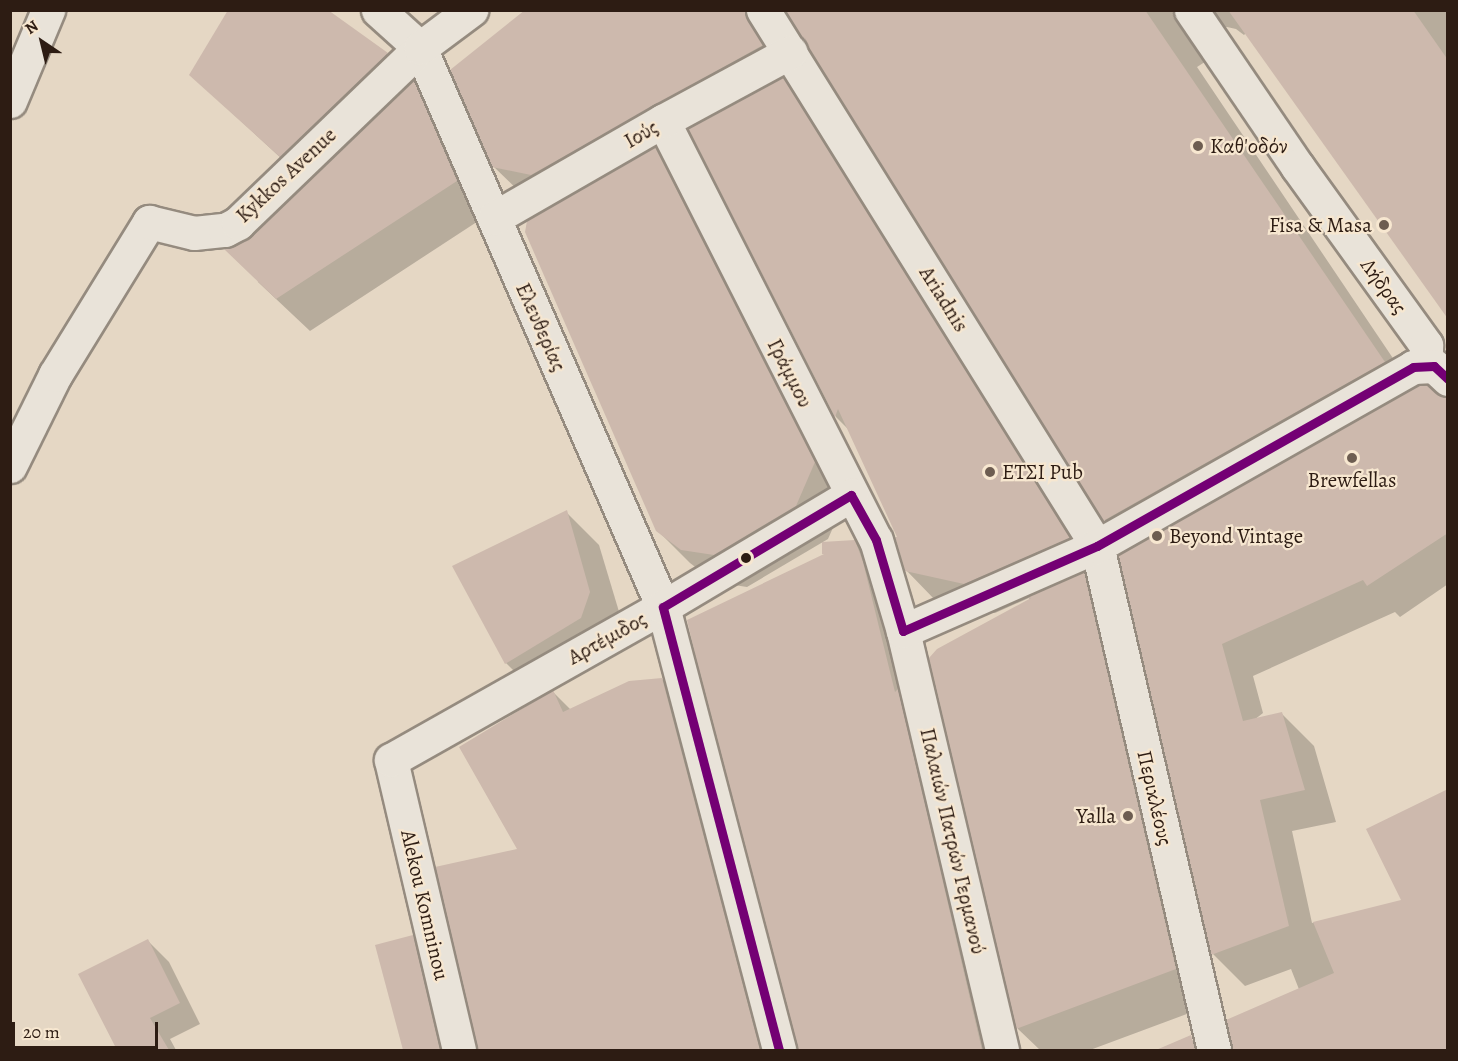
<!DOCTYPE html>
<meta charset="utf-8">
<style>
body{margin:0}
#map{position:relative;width:1458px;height:1061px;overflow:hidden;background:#e5d7c4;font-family:Alegreya,serif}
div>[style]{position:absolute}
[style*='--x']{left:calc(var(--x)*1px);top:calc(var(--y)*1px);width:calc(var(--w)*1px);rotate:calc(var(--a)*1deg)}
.shadow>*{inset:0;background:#0003}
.building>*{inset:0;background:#cdb9ad}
.roads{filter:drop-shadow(2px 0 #958b7f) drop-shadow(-2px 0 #958b7f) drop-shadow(0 2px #958b7f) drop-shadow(0 -2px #958b7f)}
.street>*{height:33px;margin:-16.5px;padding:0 16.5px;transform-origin:16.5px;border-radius:16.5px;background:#e9e3d9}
.bus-1>*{height:9px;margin:-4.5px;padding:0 4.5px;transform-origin:4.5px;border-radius:4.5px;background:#740074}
.dots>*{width:16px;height:16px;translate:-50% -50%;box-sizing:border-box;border:3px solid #f7e7d0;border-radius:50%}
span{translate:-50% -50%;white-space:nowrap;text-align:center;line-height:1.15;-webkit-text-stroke:4.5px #f7e7d0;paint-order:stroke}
.street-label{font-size:21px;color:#2d1c13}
.poi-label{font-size:21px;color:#2d1c13}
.left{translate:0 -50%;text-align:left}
.right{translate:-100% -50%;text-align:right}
.frame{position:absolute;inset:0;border:12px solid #2d1c13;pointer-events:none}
.north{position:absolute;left:12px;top:12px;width:60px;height:60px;-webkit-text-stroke:4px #f7e7d0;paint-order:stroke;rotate:325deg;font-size:16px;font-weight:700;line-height:24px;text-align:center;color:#2d1c13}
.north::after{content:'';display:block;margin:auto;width:21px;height:27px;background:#2d1c13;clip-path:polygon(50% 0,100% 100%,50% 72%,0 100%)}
.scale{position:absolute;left:12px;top:1022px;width:146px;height:27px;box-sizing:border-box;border:3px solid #2d1c13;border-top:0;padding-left:8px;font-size:18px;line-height:21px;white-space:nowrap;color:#2d1c13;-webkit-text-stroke:4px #f7e7d0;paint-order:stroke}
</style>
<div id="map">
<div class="shadow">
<div style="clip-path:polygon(527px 10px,1448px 10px,1448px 316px,1246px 33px,1244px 35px,1236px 29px,1227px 27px,1217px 30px,1211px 58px,1197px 67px,1415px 391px,1448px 425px,1448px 584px,1400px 617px,1395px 612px,1253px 676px,1263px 713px,1254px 720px,1282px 714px,1314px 746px,1336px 822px,1292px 831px,1312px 923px,1403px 901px,1448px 790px,1448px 1050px,1233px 1050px,1229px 1025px,1302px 997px,1291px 969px,1245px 986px,1213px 954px,1120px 556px,1133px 549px,1105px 520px,798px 28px,790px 30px,798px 82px,790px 86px,812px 109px,1098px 568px,1084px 574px,1119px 610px,1211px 1005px,1090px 1050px,1040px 1050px,1018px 1029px,930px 658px,1030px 600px,1029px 598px,995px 613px,936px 601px,906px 570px,900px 538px,850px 431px,836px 417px,695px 140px,663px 157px,847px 496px,828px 539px,747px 587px,715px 582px,690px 563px,657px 530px,553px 207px,530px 202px,493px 166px)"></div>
<div style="clip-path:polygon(387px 54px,446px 115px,489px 214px,310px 331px,258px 282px,252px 238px,308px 183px,191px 75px)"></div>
<div style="clip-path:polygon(566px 512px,599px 545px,623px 625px,614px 650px,539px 696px,506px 663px,454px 567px)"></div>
<div style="clip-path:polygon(854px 541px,887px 573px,1006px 1050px,799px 1050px,825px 555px,823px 553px)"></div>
<div style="clip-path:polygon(662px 679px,694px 712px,783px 1050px,479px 1050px,553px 692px,571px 710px)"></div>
<div style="clip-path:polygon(412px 936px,444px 968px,464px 1050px,404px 1050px,377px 946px)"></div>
<div style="clip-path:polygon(148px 941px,169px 962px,200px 1024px,170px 1039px,176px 1050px,119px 1050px,80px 975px)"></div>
<div style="clip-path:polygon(1192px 1040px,1202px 1050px,1165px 1050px)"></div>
</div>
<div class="building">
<div style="clip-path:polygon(228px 10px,328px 10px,388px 53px,280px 157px,189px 75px)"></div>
<div style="clip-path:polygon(525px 10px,744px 10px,763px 45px,531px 175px,492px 167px,450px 70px)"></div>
<div style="clip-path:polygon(785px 10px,1145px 10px,1385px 362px,1103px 521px)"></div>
<div style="clip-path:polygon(1228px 10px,1413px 10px,1448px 60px,1448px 319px)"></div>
<div style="clip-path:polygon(783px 77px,1070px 538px,964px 584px,905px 571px,895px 537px,897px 537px,838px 409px,835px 417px,688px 129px)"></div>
<div style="clip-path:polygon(414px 80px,457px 181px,276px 299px,224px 249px,251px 237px)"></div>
<div style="clip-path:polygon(655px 147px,815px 462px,796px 506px,714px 555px,681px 550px,656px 531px,525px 232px,527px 221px)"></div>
<div style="clip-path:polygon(1427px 385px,1436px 393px,1448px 397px,1448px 533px,1367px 586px,1363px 580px,1222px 644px,1243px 721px,1282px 712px,1305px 790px,1260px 800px,1289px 926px,1211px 955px,1118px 555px,1418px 386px)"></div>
<div style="clip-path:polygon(567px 510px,590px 592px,581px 618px,505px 664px,452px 566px)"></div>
<div style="clip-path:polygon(855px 540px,863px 562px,895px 692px,898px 689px,982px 1050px,797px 1050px,700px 675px,687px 620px,824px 554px,822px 554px,822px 542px)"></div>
<div style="clip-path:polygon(1084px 572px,1176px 969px,1016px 1029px,929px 658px,937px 649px,1031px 598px,1028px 597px)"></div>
<div style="clip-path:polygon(662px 678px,760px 1050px,477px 1050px,435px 867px,517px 849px,459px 747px,553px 690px,563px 712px,629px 681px)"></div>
<div style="clip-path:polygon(1448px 789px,1448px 1050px,1232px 1050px,1226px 1020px,1334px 973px,1313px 922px,1401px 900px,1366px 829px)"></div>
<div style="clip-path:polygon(413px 935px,440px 1050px,403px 1050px,375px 945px)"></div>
<div style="clip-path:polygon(148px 939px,180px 1003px,150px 1018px,169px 1050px,117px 1050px,78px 974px)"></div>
<div style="clip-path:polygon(1191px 1035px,1195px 1050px,1156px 1050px)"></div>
</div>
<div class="roads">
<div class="street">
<div style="--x:378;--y:10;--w:57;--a:42.1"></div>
<div style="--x:420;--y:48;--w:610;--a:66.51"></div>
<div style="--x:663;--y:607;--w:458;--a:75.3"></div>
<div style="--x:763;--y:10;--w:632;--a:58.07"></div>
<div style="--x:1097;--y:546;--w:517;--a:76.93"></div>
<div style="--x:1191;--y:10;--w:189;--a:55.8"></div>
<div style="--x:1297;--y:166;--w:221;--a:54.2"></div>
<div style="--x:1426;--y:345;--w:21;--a:90"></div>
<div style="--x:10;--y:101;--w:99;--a:-67.3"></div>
<div style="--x:663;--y:121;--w:470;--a:63.1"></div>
<div style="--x:876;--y:540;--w:95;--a:73.5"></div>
<div style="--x:903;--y:631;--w:431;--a:76.7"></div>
<div style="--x:494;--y:218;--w:195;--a:-29.9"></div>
<div style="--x:663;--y:121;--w:145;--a:-28.5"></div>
<div style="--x:10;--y:466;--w:102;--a:-63.7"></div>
<div style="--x:55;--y:375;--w:180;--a:-58.4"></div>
<div style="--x:149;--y:222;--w:46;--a:13.7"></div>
<div style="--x:194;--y:233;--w:31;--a:-6"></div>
<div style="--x:225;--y:230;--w:15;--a:-28"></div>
<div style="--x:238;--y:223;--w:252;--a:-43.9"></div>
<div style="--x:420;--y:48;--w:64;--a:-36.7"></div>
<div style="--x:903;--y:631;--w:212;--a:-23.7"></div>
<div style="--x:1097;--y:546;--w:363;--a:-29.5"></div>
<div style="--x:1413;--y:367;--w:21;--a:-3"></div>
<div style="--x:1434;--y:366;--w:19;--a:43"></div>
<div style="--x:459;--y:1050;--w:298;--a:-103.2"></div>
<div style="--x:391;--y:760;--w:312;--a:-29.4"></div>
<div style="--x:663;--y:607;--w:219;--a:-30.8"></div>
</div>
</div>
<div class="bus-1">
<div style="--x:779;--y:1050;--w:458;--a:-104.7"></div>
<div style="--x:663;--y:607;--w:219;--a:-30.8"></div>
<div style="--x:851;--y:495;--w:51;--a:60.9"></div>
<div style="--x:876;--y:540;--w:95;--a:73.5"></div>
<div style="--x:903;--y:631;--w:212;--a:-23.7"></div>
<div style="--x:1097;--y:546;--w:363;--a:-29.5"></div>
<div style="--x:1413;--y:367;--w:21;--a:-3"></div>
<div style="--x:1434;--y:366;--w:19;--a:43"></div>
</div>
<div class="dots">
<div style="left:1198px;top:146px;background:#6d5d51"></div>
<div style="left:1384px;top:225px;background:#6d5d51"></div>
<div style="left:1352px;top:458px;background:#6d5d51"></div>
<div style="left:990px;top:472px;background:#6d5d51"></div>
<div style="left:1157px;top:536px;background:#6d5d51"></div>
<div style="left:746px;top:558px;background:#2d1c13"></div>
<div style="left:1128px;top:816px;background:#6d5d51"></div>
</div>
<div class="street-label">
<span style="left:641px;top:134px;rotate:-30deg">Ιούς</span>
<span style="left:286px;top:175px;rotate:-43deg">Kykkos Avenue</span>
<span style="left:1384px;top:286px;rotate:54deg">Λήδρας</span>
<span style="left:944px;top:299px;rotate:58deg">Ariadnis</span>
<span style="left:541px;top:327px;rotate:66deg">Ελευθερίας</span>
<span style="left:790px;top:373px;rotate:63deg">Γράμμου</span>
<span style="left:607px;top:638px;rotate:-29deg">Αρτέμιδος</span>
<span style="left:1155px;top:798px;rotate:77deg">Περικλέους</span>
<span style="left:953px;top:841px;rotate:77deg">Παλαιών Πατρών Γερμανού</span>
<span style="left:425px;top:905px;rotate:77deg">Alekou Komninou</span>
</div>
<div class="poi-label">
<span class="left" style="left:1210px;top:146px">Καθ'οδόν</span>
<span class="right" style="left:1372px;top:225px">Fisa &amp; Masa</span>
<span class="left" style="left:1002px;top:472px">ΕΤΣΙ Pub</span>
<span style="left:1352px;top:480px">Brewfellas</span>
<span class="left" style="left:1169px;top:536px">Beyond Vintage</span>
<span class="right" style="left:1116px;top:816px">Yalla</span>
</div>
<div class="frame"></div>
<div class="north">N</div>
<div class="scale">20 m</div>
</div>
